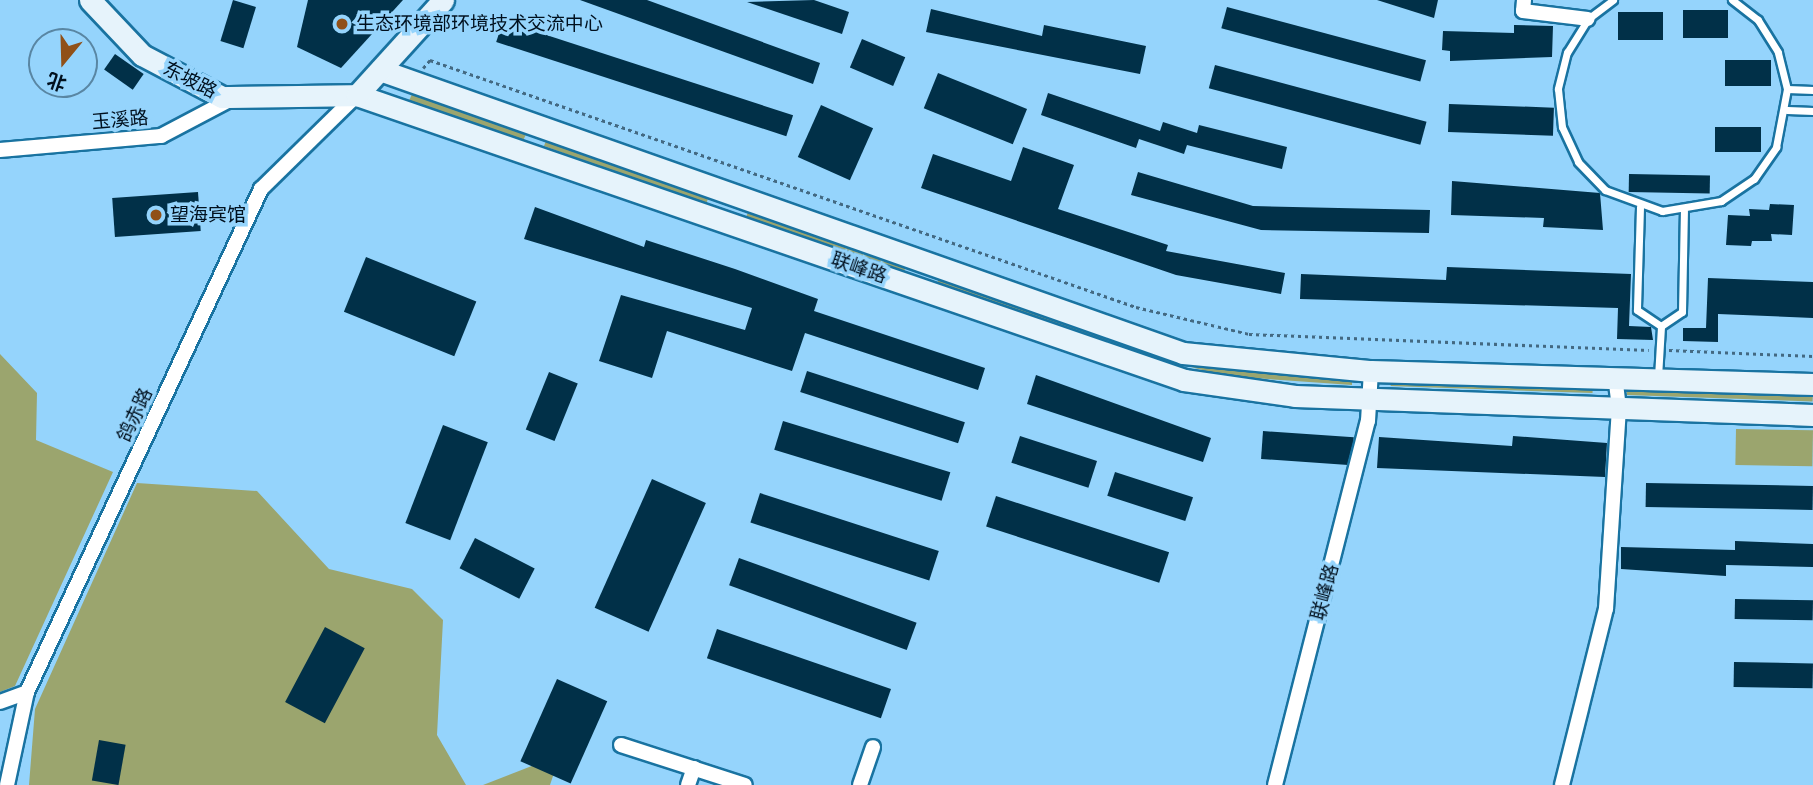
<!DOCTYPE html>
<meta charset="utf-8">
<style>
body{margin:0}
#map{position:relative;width:1813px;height:785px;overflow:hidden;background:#95d4fc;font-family:Arial,"Noto Sans SC",sans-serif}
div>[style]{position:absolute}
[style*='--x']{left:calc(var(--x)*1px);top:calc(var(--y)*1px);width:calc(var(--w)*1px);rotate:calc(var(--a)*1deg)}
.green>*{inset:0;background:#9ba56e;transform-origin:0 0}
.building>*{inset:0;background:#013048;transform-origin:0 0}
.path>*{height:2.5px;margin-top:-1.25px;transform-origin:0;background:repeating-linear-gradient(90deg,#436982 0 3.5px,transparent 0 7px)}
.roads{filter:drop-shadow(2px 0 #1973a1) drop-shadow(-2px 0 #1973a1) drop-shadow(0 2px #1973a1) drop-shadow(0 -2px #1973a1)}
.lane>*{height:7px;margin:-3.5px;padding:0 3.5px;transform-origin:3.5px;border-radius:3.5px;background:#fff}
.street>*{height:14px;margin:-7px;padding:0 7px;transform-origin:7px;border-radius:7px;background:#fff}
.secondary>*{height:21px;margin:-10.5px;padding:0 10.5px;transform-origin:10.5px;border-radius:10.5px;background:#e6f3fb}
.dots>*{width:19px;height:19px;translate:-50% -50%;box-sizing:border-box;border:4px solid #95d4fc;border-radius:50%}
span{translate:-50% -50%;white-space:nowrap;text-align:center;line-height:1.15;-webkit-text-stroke:7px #95d4fc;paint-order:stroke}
.poi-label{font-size:19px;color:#00101e}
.left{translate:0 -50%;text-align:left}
.street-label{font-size:19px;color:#00101e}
.north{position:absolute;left:28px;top:28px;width:70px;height:70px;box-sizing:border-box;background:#95d4fc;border:2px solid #5986a3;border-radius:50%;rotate:199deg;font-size:19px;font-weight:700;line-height:28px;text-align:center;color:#00101e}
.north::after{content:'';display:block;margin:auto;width:24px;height:32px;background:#905018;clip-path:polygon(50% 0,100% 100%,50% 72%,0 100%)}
</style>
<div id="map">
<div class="green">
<div style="clip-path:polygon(412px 94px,527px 132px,522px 143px,408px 103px)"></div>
<div style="clip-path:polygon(547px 138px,709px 195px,706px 205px,544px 146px)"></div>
<div style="left:749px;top:209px;width:167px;height:10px;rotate:19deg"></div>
<div style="left:940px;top:275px;width:180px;height:9px;rotate:19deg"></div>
<div style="clip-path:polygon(1152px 347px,1352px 375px,1352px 385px,1225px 376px,1149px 356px)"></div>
<div style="clip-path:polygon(0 354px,37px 393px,36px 440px,113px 472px,15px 686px,0 692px)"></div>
<div style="left:1391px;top:376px;width:202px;height:10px;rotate:2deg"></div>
<div style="left:1627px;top:385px;width:186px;height:10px;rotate:2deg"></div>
<div style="left:1736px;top:429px;width:77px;height:36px;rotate:1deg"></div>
<div style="clip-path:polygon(137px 483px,257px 491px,329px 569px,412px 589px,443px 620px,437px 735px,466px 785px,29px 785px,35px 709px)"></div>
<div style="clip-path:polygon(560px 755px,550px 785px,483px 785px)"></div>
</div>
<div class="building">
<div style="left:233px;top:0;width:24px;height:43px;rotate:17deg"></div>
<div style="clip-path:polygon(308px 0,403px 0,341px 68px,297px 47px)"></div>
<div style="clip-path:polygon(580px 0,647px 0,820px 63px,813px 84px)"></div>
<div style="clip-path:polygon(814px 0,849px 12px,842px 34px,747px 2px)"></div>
<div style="clip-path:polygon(1377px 0,1438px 0,1434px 18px)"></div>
<div style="left:1227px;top:7px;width:206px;height:22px;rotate:15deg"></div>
<div style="clip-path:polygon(931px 9px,1042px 36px,1044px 25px,1146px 46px,1140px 74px,926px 32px)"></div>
<div style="left:1728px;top:10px;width:28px;height:45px;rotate:90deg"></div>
<div style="left:1618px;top:12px;width:45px;height:28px"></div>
<div style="left:503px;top:21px;width:305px;height:22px;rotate:18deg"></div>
<div style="clip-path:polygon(1514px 25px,1553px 26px,1552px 57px,1450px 61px,1450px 51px,1442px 50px,1443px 31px,1514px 33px)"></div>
<div style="left:862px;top:39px;width:47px;height:31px;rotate:23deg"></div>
<div style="left:115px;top:54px;width:35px;height:19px;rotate:35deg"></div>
<div style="left:1725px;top:60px;width:46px;height:26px"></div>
<div style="left:1215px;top:65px;width:219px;height:24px;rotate:15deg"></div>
<div style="left:938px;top:73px;width:96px;height:38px;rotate:22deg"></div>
<div style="clip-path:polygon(1048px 93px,1160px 131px,1163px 122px,1197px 133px,1199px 125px,1287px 147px,1282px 169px,1187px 145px,1184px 154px,1139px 139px,1136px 148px,1041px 115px)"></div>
<div style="left:1449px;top:104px;width:105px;height:28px;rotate:2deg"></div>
<div style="left:821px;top:105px;width:57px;height:57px;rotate:24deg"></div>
<div style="left:1715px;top:127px;width:46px;height:25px"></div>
<div style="clip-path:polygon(1023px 147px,1074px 165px,1058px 209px,1168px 245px,1166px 251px,1285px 273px,1281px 294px,1176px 275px,921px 188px,933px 154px,1011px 181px)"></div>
<div style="clip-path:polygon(1138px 172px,1253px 206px,1430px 210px,1429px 233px,1261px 230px,1131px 195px)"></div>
<div style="left:1629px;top:174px;width:81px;height:18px;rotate:1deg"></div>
<div style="clip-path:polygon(1452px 181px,1600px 193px,1603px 230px,1543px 227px,1544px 218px,1451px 215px)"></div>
<div style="left:198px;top:192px;width:39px;height:86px;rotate:86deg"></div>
<div style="clip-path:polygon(1770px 204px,1794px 205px,1792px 235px,1771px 234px,1772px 241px,1752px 241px,1751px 246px,1726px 245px,1728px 215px,1750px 216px,1749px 209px,1769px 210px)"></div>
<div style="clip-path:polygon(535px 207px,644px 247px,646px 240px,735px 269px,818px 299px,814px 311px,985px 368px,978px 390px,805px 333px,792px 371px,667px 331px,652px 378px,599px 361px,621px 295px,745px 330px,752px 308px,524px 239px)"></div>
<div style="left:366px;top:257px;width:119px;height:59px;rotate:22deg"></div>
<div style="clip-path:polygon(1447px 267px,1631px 274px,1629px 326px,1651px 327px,1653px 340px,1617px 339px,1618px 308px,1300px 299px,1301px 274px,1446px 280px)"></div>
<div style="clip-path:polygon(1708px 278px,1813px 282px,1813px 318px,1718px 314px,1718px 342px,1683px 341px,1683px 328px,1706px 328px)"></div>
<div style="left:807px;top:371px;width:166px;height:22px;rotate:18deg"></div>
<div style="left:549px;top:372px;width:31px;height:62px;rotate:22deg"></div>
<div style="clip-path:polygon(1036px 375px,1211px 438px,1203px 462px,1027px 404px)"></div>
<div style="left:783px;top:421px;width:175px;height:30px;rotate:17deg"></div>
<div style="left:443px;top:425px;width:48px;height:105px;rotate:21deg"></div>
<div style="left:1263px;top:431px;width:91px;height:28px;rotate:4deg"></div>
<div style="left:1020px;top:436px;width:81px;height:28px;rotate:18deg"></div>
<div style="clip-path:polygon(1513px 436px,1607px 443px,1605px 477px,1377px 468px,1379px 437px,1512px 446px)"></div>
<div style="left:1115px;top:472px;width:82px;height:25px;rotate:18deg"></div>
<div style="left:652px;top:479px;width:59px;height:141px;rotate:24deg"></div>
<div style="left:1646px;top:483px;width:167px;height:24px;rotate:1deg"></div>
<div style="left:760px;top:493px;width:188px;height:31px;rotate:18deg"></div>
<div style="left:996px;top:496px;width:182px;height:32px;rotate:18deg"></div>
<div style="left:475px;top:538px;width:67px;height:34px;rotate:27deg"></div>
<div style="clip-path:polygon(1735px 541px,1813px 544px,1813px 567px,1726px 565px,1726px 576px,1621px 569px,1621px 547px,1735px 550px)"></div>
<div style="left:739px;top:558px;width:189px;height:29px;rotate:20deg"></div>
<div style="left:1735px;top:599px;width:78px;height:20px;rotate:1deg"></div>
<div style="left:325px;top:627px;width:45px;height:85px;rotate:28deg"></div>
<div style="left:717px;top:629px;width:184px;height:31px;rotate:19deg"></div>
<div style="left:1734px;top:662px;width:79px;height:25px;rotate:1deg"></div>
<div style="left:557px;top:679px;width:55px;height:90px;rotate:24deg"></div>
<div style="left:99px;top:740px;width:27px;height:41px;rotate:10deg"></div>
</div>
<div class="path">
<div style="--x:423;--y:68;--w:11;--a:-49"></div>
<div style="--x:430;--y:60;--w:748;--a:19.28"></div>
<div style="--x:1136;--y:307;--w:116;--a:13.4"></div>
<div style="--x:1249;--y:334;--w:400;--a:2.3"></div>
<div style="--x:1669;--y:350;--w:144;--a:2.4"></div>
</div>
<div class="roads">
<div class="lane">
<div style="--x:1613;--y:0;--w:31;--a:143"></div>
<div style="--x:1588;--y:19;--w:39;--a:122"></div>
<div style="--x:1567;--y:52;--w:38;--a:104"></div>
<div style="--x:1558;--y:89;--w:38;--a:84"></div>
<div style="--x:1562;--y:127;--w:38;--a:65"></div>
<div style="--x:1578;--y:162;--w:39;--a:46"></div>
<div style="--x:1605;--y:190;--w:61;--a:20.2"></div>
<div style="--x:1662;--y:211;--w:60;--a:-9.6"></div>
<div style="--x:1721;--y:201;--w:40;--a:-34"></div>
<div style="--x:1754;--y:179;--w:39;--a:-55"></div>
<div style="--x:1776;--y:147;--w:59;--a:-79.3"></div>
<div style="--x:1787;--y:89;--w:38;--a:-104"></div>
<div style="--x:1778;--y:52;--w:38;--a:-122"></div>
<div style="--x:1758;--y:20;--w:33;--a:-142"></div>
<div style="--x:1787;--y:89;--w:26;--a:2"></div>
<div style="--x:1787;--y:110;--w:26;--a:2"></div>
<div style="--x:1640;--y:207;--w:103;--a:91.7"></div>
<div style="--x:1637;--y:310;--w:29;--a:34"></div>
<div style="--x:1661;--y:326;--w:25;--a:-34"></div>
<div style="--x:1682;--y:312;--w:101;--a:-88.9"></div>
<div style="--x:1658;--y:377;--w:51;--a:-86.6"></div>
</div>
<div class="street">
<div style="--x:1524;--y:0;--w:11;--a:95"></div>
<div style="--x:1523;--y:11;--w:65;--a:7"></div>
<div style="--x:0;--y:150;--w:162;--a:-5"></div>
<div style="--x:161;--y:136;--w:81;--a:-27.8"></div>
<div style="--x:0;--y:702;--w:29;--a:-20"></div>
<div style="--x:621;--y:745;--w:130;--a:17.9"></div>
<div style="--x:7;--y:785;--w:95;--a:-77.9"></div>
<div style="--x:27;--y:692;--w:555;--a:-65.05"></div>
<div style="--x:261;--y:189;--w:134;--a:-44.4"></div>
<div style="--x:688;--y:785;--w:18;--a:-71"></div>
<div style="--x:860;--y:785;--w:40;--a:-71.1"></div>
<div style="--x:1275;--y:785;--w:376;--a:-75.7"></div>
<div style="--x:1368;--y:421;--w:50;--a:-86.6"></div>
<div style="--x:1562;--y:785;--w:181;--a:-76"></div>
<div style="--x:1606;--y:609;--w:201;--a:-86.3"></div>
<div style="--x:1619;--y:408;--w:32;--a:-97"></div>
</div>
<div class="secondary">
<div style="--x:90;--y:0;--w:76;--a:46.6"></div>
<div style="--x:142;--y:55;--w:90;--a:27.7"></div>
<div style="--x:222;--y:97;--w:135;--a:-0.8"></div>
<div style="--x:357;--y:95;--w:875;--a:19.01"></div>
<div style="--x:1184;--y:380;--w:112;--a:8.2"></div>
<div style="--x:1295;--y:396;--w:518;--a:2.1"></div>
<div style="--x:380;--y:70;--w:851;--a:19.41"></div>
<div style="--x:1183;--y:353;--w:189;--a:5.5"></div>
<div style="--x:1371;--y:371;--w:442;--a:1.7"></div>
<div style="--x:357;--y:95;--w:128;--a:-47.8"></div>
</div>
</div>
<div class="dots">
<div style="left:342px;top:24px;background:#905018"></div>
<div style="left:156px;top:215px;background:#905018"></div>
</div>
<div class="poi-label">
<span class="left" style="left:356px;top:24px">生态环境部环境技术交流中心</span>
<span class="left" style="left:170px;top:215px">望海宾馆</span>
</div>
<div class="street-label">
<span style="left:190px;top:80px;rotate:27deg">东坡路</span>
<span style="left:120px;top:120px;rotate:-5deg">玉溪路</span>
<span style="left:859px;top:268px;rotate:19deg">联峰路</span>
<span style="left:135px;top:415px;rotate:-65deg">鸽赤路</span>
<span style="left:1325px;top:592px;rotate:-75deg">联峰路</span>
</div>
<div class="north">北</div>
</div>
